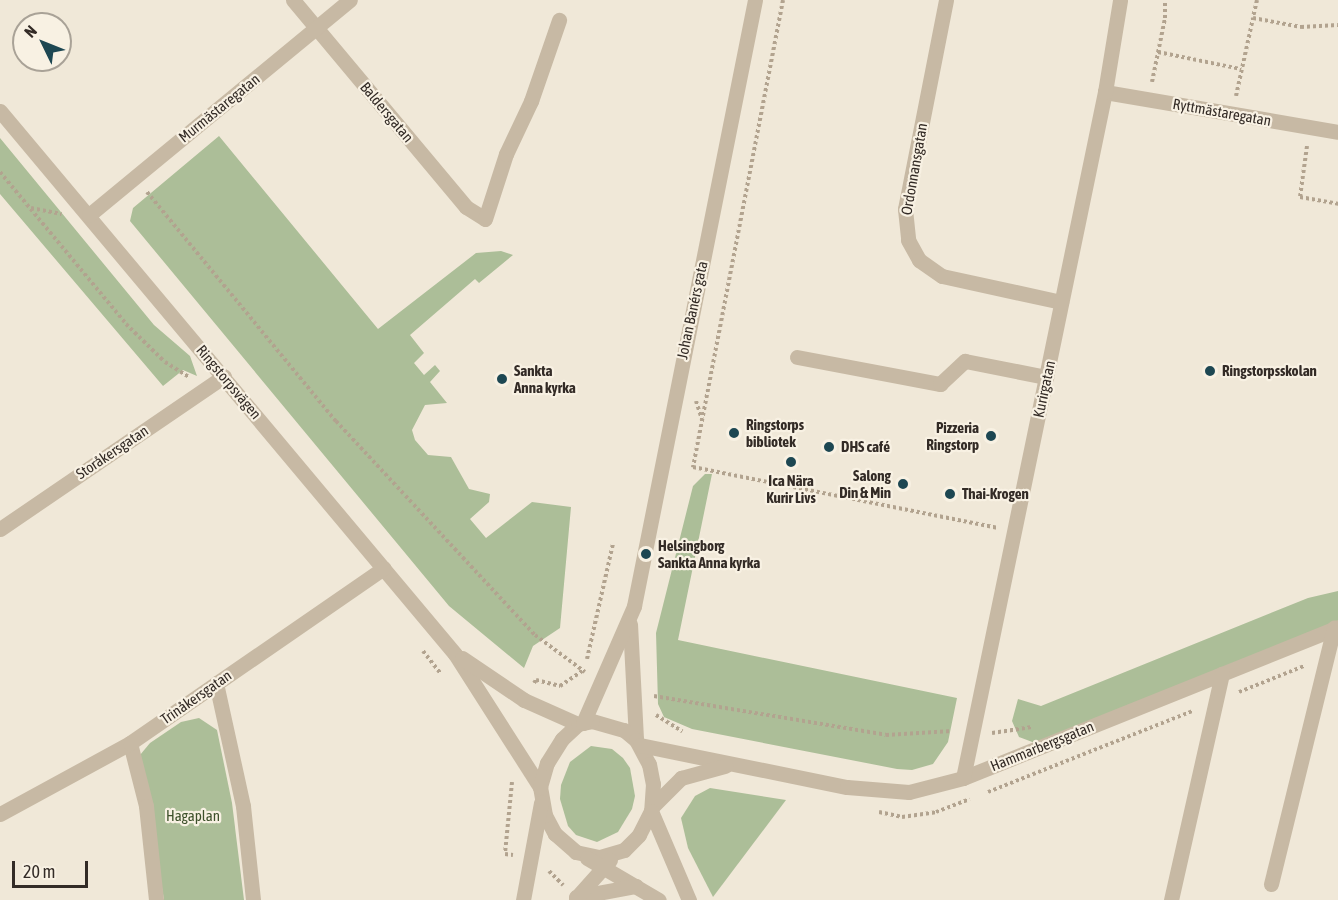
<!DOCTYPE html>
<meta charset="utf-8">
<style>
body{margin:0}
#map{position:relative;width:1338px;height:900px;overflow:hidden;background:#f0e8d8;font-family:"Asap Condensed",sans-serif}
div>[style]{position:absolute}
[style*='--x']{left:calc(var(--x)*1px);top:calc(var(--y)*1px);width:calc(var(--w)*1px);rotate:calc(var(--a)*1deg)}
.green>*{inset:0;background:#acbe98}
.path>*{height:4px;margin-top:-2px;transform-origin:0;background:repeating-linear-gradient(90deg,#b2a38f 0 3px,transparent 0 6px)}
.minor>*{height:15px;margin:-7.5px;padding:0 7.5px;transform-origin:7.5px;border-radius:7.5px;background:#c7b9a4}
.dots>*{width:16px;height:16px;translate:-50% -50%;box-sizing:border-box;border:3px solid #f8f1e3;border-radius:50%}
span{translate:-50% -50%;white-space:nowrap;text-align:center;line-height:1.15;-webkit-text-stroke:4.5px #f8f1e3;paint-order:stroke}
.street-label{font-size:15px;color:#332b26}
.poi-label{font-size:15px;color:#332b26;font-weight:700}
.left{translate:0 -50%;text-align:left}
.right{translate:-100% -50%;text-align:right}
.park-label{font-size:15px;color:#3d502a}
.north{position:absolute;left:12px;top:12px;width:60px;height:60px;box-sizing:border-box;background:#f8f1e3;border:2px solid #a9a297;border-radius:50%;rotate:313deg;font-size:16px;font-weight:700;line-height:24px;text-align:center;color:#332b26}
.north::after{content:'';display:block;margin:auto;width:21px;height:27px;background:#1d4752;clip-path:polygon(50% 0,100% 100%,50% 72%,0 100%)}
.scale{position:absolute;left:12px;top:861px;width:76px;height:27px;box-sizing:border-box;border:3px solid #332b26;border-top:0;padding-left:8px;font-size:18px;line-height:21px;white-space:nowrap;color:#332b26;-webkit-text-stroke:4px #f8f1e3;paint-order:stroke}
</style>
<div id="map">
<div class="green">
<div style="clip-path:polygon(219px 136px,378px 329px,476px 253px,501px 251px,513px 255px,479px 283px,475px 279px,410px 335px,424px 353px,414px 363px,424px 375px,435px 365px,440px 371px,430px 382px,447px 403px,425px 405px,412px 430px,415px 440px,428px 455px,451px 457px,469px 489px,490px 494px,489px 502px,470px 519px,486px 538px,532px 502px,571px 507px,560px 628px,533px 646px,524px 668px,449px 606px,130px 221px,133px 208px)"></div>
<div style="clip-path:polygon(0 138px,154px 325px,190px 356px,197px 376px,183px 370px,163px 386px,0 194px)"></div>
<div style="clip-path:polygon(705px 474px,712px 474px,678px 640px,957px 698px,948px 742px,933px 764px,912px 770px,897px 769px,692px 729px,664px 717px,658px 704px,656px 633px,693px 486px)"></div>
<div style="clip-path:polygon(1338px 591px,1338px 622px,1035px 743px,1019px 737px,1012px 721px,1018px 699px,1041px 706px,1308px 598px)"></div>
<div style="clip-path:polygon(199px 718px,217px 730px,232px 803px,244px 900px,164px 900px,140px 755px,150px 743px,181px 722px)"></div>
<div style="clip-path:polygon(591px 746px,612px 749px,623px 758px,630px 768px,635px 796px,632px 809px,618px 832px,597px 842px,576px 835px,568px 826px,560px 799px,561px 785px,570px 762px)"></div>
<div style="clip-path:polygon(710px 788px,786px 800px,713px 897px,688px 848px,681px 818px,695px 796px)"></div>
</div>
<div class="path">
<div style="--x:783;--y:0;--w:476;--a:100.9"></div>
<div style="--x:693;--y:467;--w:310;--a:11.3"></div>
<div style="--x:1257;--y:0;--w:18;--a:103"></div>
<div style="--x:1253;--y:18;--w:49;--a:10.6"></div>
<div style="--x:1301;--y:27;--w:37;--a:-3"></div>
<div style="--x:1158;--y:52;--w:85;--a:11.6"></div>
<div style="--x:1152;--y:82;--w:65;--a:-78.5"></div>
<div style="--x:1165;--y:18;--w:18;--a:-90"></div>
<div style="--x:1236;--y:96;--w:80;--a:-77.7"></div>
<div style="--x:1307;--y:146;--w:51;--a:97.8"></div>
<div style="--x:1300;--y:197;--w:39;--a:10"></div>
<div style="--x:0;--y:172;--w:197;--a:50.3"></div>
<div style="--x:126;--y:324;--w:54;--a:44.3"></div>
<div style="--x:165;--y:362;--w:28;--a:32"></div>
<div style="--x:147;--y:192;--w:297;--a:50.5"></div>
<div style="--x:336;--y:421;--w:292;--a:47.1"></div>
<div style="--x:535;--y:635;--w:62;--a:36.5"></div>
<div style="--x:31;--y:208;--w:31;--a:11"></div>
<div style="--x:696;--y:401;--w:19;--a:72"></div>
<div style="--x:423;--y:651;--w:29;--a:52"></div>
<div style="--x:587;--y:659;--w:118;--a:-77.3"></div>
<div style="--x:534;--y:683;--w:4;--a:-56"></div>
<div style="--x:536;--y:680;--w:25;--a:14"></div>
<div style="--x:560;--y:686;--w:27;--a:-34"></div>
<div style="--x:1239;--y:692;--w:70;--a:-21.8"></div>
<div style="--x:654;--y:696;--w:235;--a:9.5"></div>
<div style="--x:886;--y:735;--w:66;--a:-3.5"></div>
<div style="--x:656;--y:715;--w:31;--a:32"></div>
<div style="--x:992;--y:733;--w:40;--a:-8.5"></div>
<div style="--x:512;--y:782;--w:72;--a:95.6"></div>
<div style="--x:505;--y:854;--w:8;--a:7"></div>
<div style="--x:988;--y:792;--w:220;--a:-21.6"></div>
<div style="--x:879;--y:812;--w:24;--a:12"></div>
<div style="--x:902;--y:817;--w:34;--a:-8"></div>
<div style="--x:936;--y:812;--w:36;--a:-21"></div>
<div style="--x:549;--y:871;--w:20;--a:45"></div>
</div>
<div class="minor">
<div style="--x:293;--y:0;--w:270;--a:50.1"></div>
<div style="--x:466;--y:207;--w:22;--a:32"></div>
<div style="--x:485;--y:219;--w:68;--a:-72.1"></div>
<div style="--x:506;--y:154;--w:59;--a:-64.7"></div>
<div style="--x:531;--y:101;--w:86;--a:-70.9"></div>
<div style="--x:946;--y:0;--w:213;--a:101.1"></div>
<div style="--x:905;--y:209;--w:31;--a:84"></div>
<div style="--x:908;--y:240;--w:23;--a:61"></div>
<div style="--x:919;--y:260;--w:28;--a:35"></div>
<div style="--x:942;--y:276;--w:122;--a:12.3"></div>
<div style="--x:1105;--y:92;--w:236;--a:9.7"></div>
<div style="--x:0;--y:111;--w:708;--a:50.04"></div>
<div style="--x:455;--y:654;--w:158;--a:57.4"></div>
<div style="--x:89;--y:215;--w:338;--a:-39.5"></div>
<div style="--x:797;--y:357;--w:146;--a:10.7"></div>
<div style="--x:940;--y:384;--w:34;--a:-43"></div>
<div style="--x:965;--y:361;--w:83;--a:11.2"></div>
<div style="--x:0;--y:529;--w:271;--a:-34.3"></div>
<div style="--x:630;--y:624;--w:116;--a:87"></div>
<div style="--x:462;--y:658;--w:75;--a:34.1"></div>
<div style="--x:524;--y:700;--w:59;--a:24"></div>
<div style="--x:216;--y:683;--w:126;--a:77.6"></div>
<div style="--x:243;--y:806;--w:95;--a:83.9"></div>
<div style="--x:592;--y:721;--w:33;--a:16"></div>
<div style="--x:624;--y:730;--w:16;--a:40"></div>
<div style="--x:636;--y:740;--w:27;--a:62"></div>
<div style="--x:649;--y:764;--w:20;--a:79"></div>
<div style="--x:653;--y:784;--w:27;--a:94"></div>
<div style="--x:651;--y:811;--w:27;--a:117"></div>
<div style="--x:639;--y:835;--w:21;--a:135"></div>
<div style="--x:624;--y:850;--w:26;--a:164"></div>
<div style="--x:599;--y:857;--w:24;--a:-168"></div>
<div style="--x:576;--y:852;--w:28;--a:-139"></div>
<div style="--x:555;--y:834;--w:21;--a:-118"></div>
<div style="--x:545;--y:815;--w:28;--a:-100"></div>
<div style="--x:540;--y:787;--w:25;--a:-74"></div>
<div style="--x:547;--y:763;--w:28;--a:-58"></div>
<div style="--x:562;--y:739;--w:22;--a:-43"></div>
<div style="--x:578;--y:724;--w:14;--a:-12"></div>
<div style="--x:583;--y:723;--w:128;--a:-66.4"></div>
<div style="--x:634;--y:606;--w:618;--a:-78.71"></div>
<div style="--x:130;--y:743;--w:65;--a:75.7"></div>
<div style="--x:146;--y:806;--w:95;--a:83.9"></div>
<div style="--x:640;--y:745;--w:211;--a:11.5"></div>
<div style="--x:847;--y:787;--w:62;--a:4.6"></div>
<div style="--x:909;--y:792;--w:56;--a:-14.5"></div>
<div style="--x:963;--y:778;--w:404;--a:-21.9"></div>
<div style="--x:963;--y:778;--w:701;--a:-78.31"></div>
<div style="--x:1105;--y:92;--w:93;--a:-80.7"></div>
<div style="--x:653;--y:806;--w:40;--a:-45"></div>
<div style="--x:681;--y:778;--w:46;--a:-15.3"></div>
<div style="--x:651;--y:811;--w:97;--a:66.9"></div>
<div style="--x:0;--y:814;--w:148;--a:-28.6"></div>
<div style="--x:130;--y:743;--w:308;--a:-34.6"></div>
<div style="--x:587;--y:858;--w:83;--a:30.3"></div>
<div style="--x:1271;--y:884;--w:264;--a:-76.2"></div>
<div style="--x:576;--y:897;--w:61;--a:-10.4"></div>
<div style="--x:576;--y:898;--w:51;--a:-48.2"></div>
<div style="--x:523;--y:900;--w:99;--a:-79.5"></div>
<div style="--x:1171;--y:900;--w:232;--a:-77.3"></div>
</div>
<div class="dots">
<div style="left:1210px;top:371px;background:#1d4752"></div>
<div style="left:502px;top:379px;background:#1d4752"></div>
<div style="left:734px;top:433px;background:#1d4752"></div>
<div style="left:991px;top:436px;background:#1d4752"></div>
<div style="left:829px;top:447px;background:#1d4752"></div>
<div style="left:791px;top:462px;background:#1d4752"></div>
<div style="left:903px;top:484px;background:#1d4752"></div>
<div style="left:950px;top:494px;background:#1d4752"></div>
<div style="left:646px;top:554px;background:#1d4752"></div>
</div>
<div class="street-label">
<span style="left:219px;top:108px;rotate:-39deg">Murmästaregatan</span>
<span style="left:387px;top:112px;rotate:50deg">Baldersgatan</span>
<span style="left:1222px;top:112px;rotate:10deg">Ryttmästaregatan</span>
<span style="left:914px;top:169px;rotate:-80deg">Ordonnansgatan</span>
<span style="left:692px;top:310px;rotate:-78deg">Johan Banérs gata</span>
<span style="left:229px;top:382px;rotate:50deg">Ringstorpsvägen</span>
<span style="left:1044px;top:389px;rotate:-78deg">Kurirgatan</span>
<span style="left:112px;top:452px;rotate:-34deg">Storåkersgatan</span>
<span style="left:196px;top:697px;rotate:-35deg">Trinåkersgatan</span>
<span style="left:1042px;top:746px;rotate:-22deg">Hammarbergsgatan</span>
</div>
<div class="poi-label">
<span class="left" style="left:514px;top:379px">Sankta<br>Anna kyrka</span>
<span class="left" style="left:1222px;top:371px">Ringstorpsskolan</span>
<span class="left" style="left:746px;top:433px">Ringstorps<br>bibliotek</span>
<span class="right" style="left:979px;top:436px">Pizzeria<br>Ringstorp</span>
<span class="left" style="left:841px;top:447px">DHS café</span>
<span class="right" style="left:891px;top:484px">Salong<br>Din &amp; Min</span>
<span style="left:791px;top:489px">Ica Nära<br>Kurir Livs</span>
<span class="left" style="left:962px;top:494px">Thai-Krogen</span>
<span class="left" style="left:658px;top:554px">Helsingborg<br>Sankta Anna kyrka</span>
</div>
<div class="park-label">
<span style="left:193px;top:816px">Hagaplan</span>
</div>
<div class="north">N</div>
<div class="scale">20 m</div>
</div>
